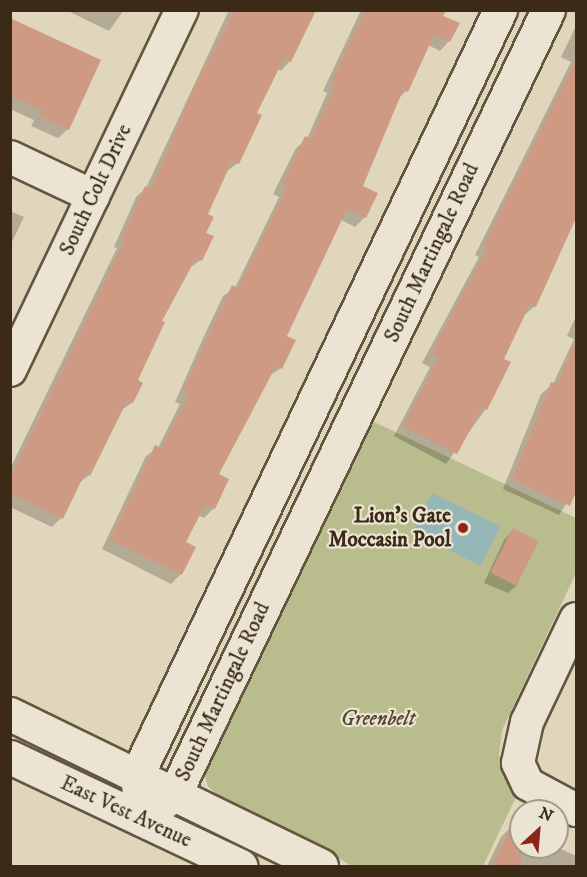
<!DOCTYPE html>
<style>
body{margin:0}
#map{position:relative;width:587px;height:877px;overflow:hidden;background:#e0d6bc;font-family:"IM FELL DW Pica",serif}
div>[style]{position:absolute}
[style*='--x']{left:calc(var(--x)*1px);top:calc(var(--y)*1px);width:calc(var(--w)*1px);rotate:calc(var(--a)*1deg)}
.green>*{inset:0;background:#b9bc8c}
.water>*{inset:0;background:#96b7b8;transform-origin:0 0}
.shadow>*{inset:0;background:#0003}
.building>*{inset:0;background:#cf9a84;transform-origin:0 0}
.roads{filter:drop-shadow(2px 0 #645540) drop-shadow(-2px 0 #645540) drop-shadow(0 2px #645540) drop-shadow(0 -2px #645540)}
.minor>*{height:32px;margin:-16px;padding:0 16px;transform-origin:16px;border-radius:16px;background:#ebe4d3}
.tertiary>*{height:33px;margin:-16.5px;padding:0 16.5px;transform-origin:16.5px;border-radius:16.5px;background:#ebe4d3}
.dots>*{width:16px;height:16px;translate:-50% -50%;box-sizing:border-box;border:3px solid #ebe4d3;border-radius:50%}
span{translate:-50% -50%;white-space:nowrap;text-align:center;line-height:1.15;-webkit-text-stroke:4.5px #ebe4d3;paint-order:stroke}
.street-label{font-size:21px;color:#3a2a16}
.poi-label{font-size:21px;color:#3a2a16;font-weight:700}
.right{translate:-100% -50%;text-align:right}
.park-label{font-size:21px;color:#53472e;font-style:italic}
.frame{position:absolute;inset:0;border:12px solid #3a2a16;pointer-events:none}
.north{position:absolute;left:509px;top:799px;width:60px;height:60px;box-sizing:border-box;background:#ebe4d3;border:2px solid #a49a87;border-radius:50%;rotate:26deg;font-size:16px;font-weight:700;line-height:24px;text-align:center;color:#3a2a16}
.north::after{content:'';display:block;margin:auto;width:21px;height:27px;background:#8f2418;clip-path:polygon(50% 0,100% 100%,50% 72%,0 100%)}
</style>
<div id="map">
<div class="green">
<div style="clip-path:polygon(370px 420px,576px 518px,576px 573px,502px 730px,499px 755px,516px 797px,483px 866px,352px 866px,290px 830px,219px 797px,208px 786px,204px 774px,205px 765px)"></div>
</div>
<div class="water">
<div style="left:432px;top:493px;width:76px;height:44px;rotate:26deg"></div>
</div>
<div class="shadow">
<div style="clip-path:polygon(66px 10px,124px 10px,109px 31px)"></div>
<div style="clip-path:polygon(229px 10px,316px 10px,290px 61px,281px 71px,277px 69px,255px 113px,238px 163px,226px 172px,206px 215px,201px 260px,189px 268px,160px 321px,136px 381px,132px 403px,120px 411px,89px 475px,78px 484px,61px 518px,52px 527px,10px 507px,10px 469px,117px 248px,114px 247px,136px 197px,146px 188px)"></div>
<div style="clip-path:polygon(361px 10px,441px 10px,449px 41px,440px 51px,428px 45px,406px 91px,396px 101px,361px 186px,365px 217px,355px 227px,341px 220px,285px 336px,281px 368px,269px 376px,216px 475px,214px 508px,204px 518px,198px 515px,184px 543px,181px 574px,171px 584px,102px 549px,146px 456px,158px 448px,180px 404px,175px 402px,204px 336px,223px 296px,235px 288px,279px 197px,273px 194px,296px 148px,307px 139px,327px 93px,323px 91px)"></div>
<div style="clip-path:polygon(10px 19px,68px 129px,58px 138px,31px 126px,34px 120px,10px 109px)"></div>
<div style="clip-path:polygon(576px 26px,576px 216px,535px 306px,523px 316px,502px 359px,509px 363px,485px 410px,446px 464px,394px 436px,430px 367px,422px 363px,479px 257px,475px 255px,571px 62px,561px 57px)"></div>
<div style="clip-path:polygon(10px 211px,24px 217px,10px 246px)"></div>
<div style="clip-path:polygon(576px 316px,576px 489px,559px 515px,503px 489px,541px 394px,553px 384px,574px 339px,567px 336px)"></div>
<div style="clip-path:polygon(513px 530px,518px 584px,508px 593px,484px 583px,504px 540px)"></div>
<div style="clip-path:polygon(512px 826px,521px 830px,521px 847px,557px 847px,576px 856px,576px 866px,487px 866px,501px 837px)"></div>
</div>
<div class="building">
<div style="clip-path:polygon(235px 10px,316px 10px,291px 62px,284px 58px,257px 113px,262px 115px,239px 164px,232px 161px,208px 214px,214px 217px,206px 233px,214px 236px,202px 261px,196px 258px,162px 321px,165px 322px,138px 380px,143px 383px,133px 403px,127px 401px,90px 476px,85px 473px,63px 519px,10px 493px,10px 478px,125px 239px,122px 237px,145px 186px,151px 189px,195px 85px)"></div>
<div style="clip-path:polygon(365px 10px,446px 10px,443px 16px,460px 23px,450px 42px,434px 35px,408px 92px,403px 90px,363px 186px,378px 193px,366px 218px,347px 209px,287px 336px,296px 340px,282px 369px,276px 366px,219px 474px,229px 479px,215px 509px,205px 505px,186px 542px,196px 547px,182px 575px,110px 540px,155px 445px,161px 448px,189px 395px,183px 392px,213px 325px,232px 285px,238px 288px,287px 187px,282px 184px,305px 136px,311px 139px,335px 84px,331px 82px)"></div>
<div style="clip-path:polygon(10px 18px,101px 60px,69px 130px,40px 116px,42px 110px,10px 96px)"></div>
<div style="clip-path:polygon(576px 59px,576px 218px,536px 307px,530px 304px,504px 359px,511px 362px,487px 410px,482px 408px,457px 454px,403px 426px,439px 357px,431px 353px,488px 247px,484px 244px)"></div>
<div style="clip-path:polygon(576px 342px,576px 492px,570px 506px,512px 479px,551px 382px,557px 384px)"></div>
<div style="left:513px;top:528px;width:29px;height:50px;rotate:27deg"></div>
<div style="clip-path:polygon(521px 805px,521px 867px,492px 867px)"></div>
</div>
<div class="roads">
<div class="minor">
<div style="--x:10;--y:157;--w:92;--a:25.2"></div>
<div style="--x:10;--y:370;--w:399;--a:-64.5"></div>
<div style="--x:576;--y:619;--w:114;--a:115.4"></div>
<div style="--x:527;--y:722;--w:42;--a:102.4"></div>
<div style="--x:518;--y:763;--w:23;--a:65"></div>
<div style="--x:528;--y:784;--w:55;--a:28.4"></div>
</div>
<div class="tertiary">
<div style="--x:10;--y:714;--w:346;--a:26"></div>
<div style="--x:10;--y:757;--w:255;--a:25.3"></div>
<div style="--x:142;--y:819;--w:42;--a:-38.2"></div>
<div style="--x:175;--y:793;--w:867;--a:-64.53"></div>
<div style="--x:142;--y:819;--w:44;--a:-96.5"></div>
<div style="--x:137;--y:775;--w:847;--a:-64.62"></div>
</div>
</div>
<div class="dots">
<div style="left:463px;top:528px;background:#8f2418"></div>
</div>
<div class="street-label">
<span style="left:96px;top:190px;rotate:-65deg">South Colt Drive</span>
<span style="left:432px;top:253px;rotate:-65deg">South Martingale Road</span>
<span style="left:223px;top:692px;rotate:-65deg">South Martingale Road</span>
<span style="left:126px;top:812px;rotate:25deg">East Vest Avenue</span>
</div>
<div class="poi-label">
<span class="right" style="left:451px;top:528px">Lion's Gate<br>Moccasin Pool</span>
</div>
<div class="park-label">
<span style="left:378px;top:719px">Greenbelt</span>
</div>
<div class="frame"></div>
<div class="north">N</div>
</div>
